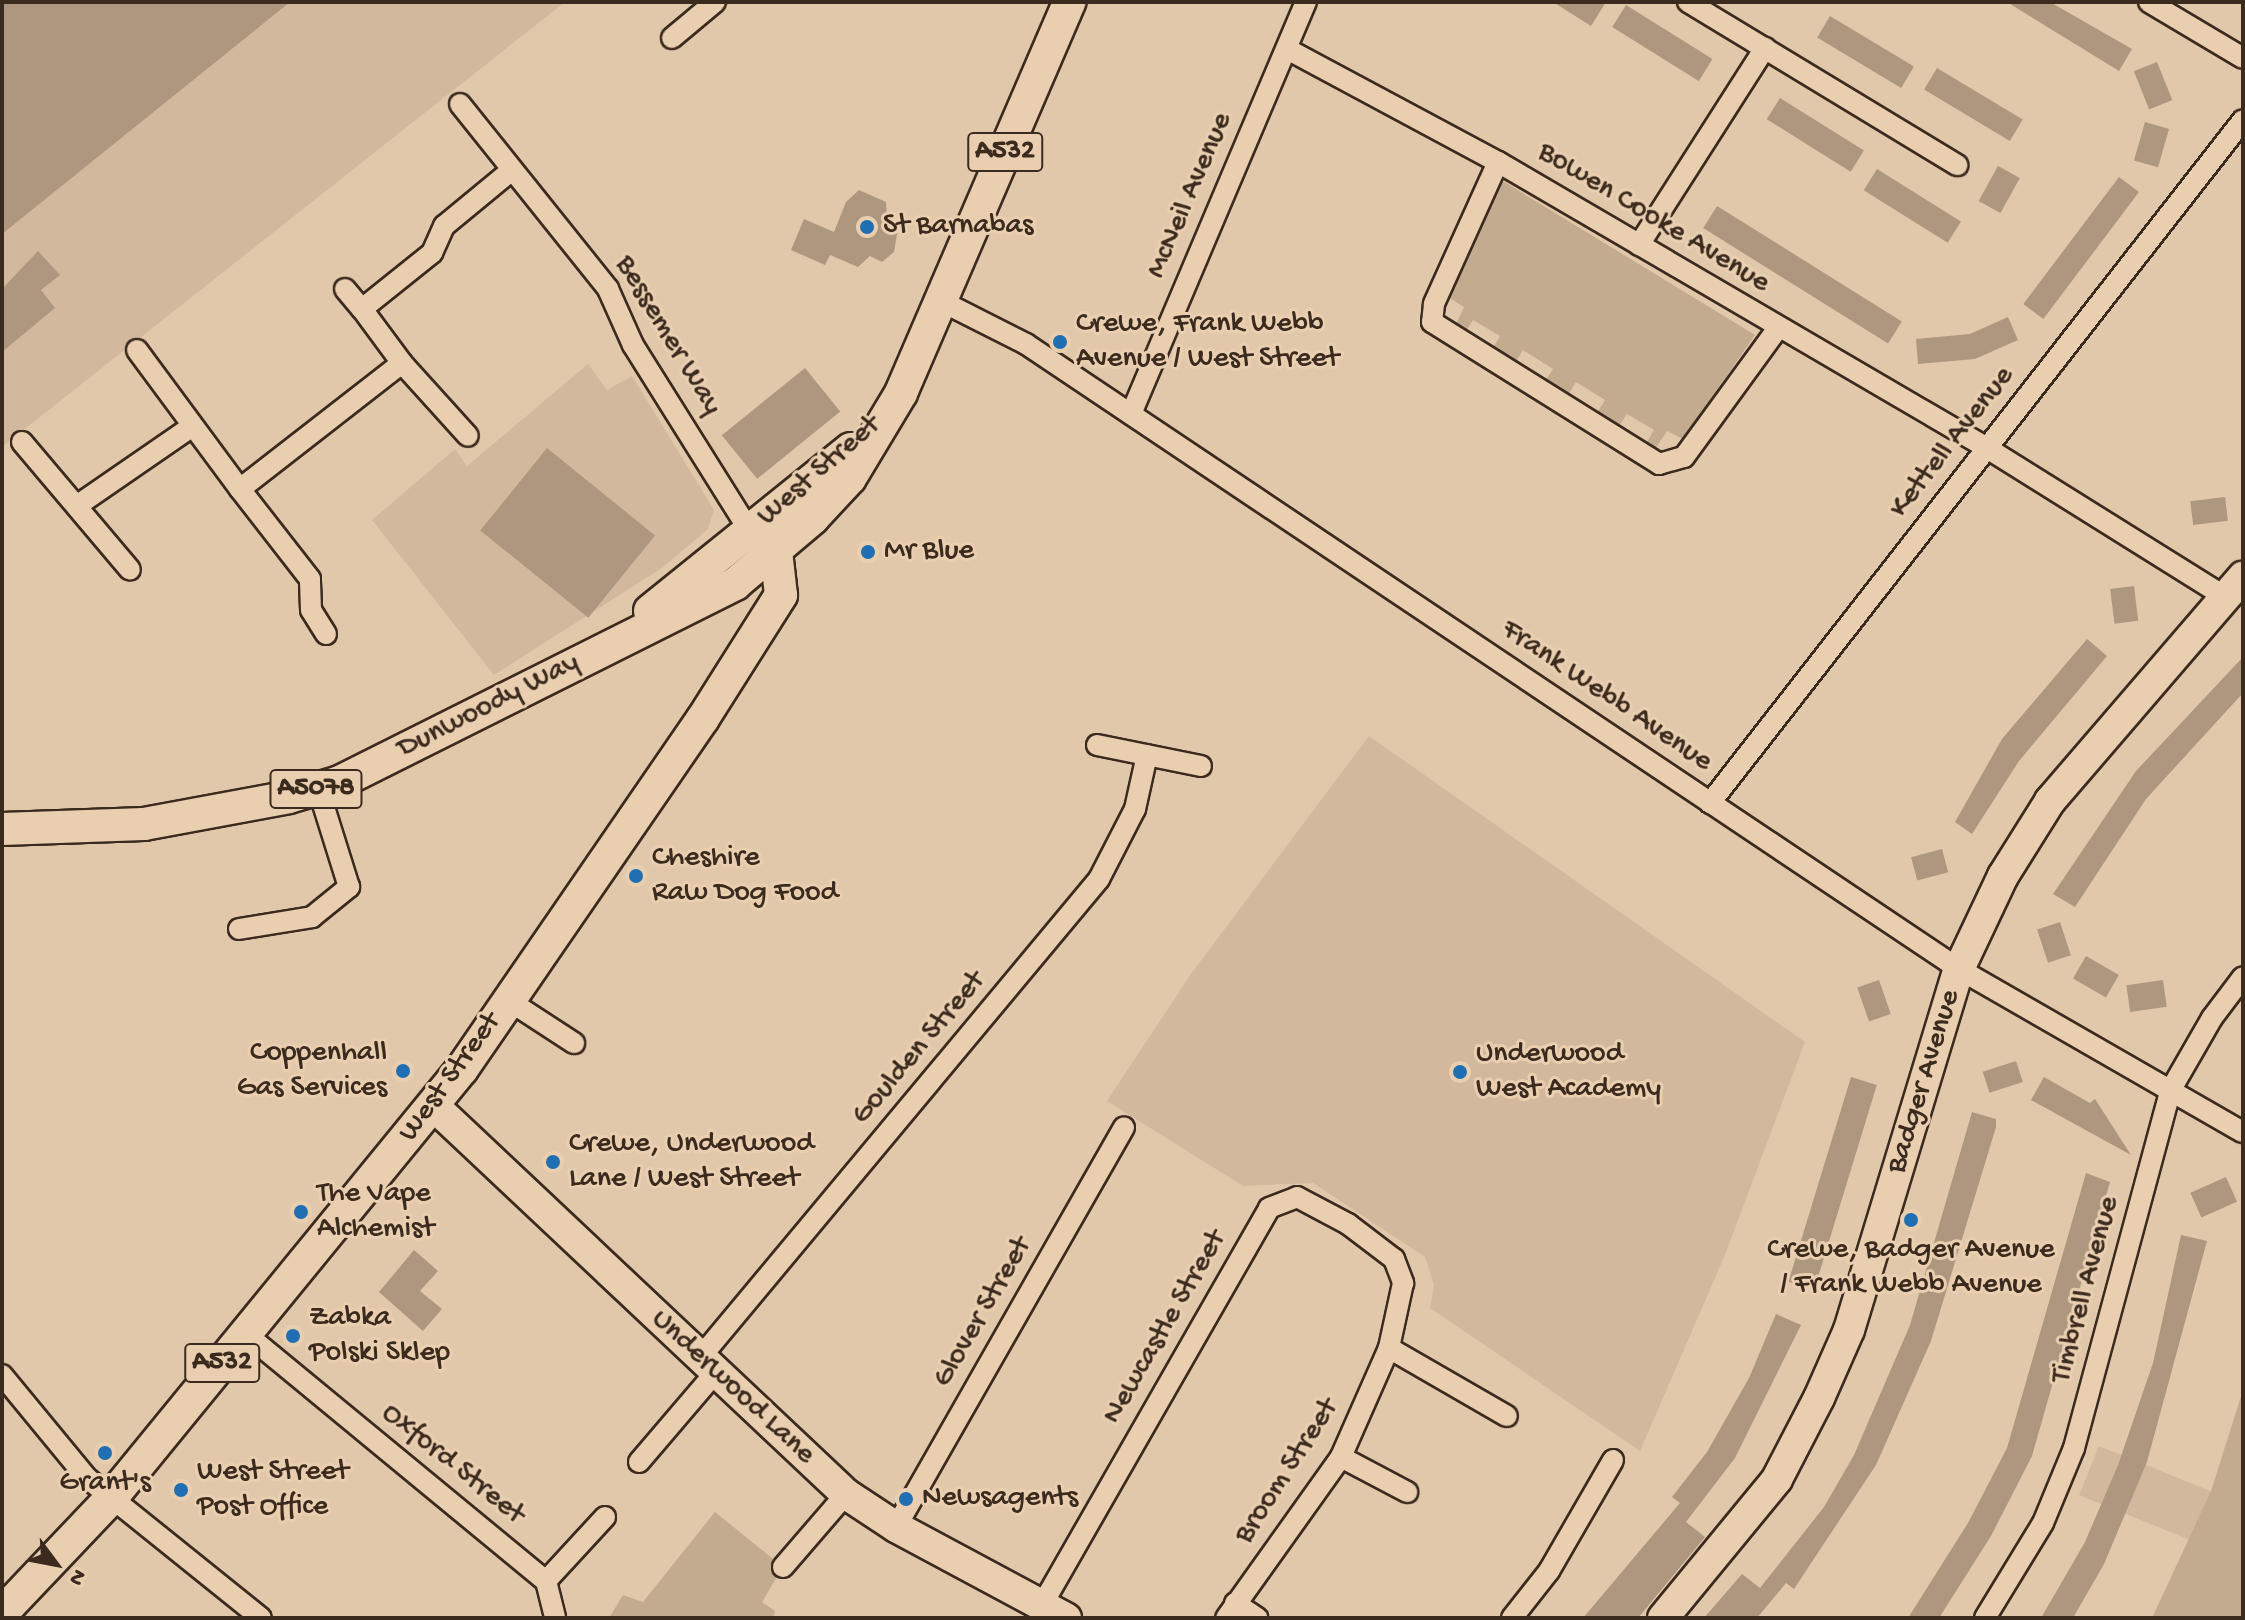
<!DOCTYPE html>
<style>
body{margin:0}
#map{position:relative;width:2245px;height:1620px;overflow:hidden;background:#e2c8aa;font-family:"Gochi Hand",sans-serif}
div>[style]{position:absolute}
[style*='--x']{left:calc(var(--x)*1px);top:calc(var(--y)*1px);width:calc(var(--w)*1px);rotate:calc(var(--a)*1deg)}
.built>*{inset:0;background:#d2b99d;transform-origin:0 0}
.green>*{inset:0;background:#c3ab90}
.building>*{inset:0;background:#ae977f;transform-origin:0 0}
.roads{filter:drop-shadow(2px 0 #3b2a1e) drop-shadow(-2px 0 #3b2a1e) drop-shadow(0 2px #3b2a1e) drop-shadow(0 -2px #3b2a1e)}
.street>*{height:20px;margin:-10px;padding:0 10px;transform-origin:10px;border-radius:10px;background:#e9cfb0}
.secondary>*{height:30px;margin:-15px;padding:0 15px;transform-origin:15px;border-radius:15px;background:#e9cfb0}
.primary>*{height:32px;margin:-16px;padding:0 16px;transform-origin:16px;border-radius:16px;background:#e9cfb0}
.dots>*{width:22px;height:22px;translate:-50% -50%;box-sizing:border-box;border:4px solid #e9cfb0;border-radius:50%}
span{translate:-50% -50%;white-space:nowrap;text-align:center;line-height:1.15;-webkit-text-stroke:6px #e9cfb0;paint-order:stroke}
.shield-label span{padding:2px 6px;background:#e9cfb0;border:2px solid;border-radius:6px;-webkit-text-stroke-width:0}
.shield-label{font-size:28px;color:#3b2a1e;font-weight:700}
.street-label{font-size:30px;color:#3b2a1e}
.poi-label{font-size:30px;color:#3b2a1e}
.left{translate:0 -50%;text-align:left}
.right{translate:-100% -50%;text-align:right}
.frame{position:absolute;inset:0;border:4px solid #3b2a1e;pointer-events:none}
.north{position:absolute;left:16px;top:1524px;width:80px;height:80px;-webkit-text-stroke:6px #e9cfb0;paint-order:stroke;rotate:122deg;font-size:22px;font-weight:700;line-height:32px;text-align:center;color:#3b2a1e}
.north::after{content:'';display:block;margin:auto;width:28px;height:36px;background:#3b2a1e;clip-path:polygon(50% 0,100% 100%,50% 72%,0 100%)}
</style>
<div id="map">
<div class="built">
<div style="clip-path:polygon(2px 2px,565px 2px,2px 447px)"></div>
<div style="clip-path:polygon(588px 364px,607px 390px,632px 376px,714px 510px,708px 529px,662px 568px,494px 675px,372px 520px,455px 449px,467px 466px)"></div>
<div style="clip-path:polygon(1369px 736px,1805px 1042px,1725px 1255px,1640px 1451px,1430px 1308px,1434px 1285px,1425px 1257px,1313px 1183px,1243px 1186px,1107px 1101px,1191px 974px)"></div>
<div style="left:2099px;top:1446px;width:121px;height:53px;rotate:22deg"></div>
</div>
<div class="green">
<div style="clip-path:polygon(1498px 178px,1755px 335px,1683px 439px,1667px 431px,1653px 452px,1644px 447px,1654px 430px,1627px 414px,1616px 430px,1595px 416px,1605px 400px,1576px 382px,1565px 400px,1542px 386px,1553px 369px,1523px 350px,1512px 368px,1490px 353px,1500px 336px,1473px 320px,1462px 337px,1453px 331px,1464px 307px,1448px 297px)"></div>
<div style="clip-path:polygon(2243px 1390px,2243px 1618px,2152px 1618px,2211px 1491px)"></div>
<div style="clip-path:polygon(715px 1512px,783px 1567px,762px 1602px,775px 1611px,773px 1618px,609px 1618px,623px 1595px,643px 1602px)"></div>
</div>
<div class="building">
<div style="clip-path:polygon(2px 2px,290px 2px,2px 234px)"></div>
<div style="clip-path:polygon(1553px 2px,1606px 2px,1591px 26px)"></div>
<div style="clip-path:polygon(2007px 2px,2050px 2px,2132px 49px,2119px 71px)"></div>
<div style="left:1626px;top:5px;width:102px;height:26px;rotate:32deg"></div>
<div style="left:1830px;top:16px;width:98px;height:25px;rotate:31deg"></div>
<div style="left:2157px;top:62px;width:41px;height:25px;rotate:68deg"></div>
<div style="left:1937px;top:68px;width:100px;height:25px;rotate:31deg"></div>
<div style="left:1780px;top:98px;width:99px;height:25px;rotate:32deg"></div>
<div style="left:2145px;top:122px;width:25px;height:40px;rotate:16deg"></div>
<div style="left:1998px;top:166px;width:25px;height:40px;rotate:29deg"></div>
<div style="left:1877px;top:169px;width:99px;height:25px;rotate:32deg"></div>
<div style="left:2119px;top:177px;width:25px;height:159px;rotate:37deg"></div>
<div style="clip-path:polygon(859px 190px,886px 202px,887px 218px,899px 223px,894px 252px,882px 262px,870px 256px,858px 267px,830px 255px,825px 265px,791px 250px,804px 219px,834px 232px,846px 202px)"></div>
<div style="left:1717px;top:206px;width:218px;height:26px;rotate:32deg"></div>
<div style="clip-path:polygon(38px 251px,60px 275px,41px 290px,55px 308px,2px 352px,2px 289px)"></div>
<div style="clip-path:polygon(2008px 317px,2018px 340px,1975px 359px,1918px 364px,1916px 339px,1970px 334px)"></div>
<div style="left:805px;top:368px;width:56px;height:107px;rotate:51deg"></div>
<div style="left:547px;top:448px;width:139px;height:106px;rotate:39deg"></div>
<div style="left:2225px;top:497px;width:24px;height:35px;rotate:83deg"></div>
<div style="left:2134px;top:586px;width:35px;height:24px;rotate:83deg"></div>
<div style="clip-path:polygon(2087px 639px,2107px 656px,2019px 761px,1972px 834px,1955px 822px,2002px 739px)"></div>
<div style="clip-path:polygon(2243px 657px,2243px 693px,2146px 799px,2075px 907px,2053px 894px,2136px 771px)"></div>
<div style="left:1942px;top:849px;width:24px;height:32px;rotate:75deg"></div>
<div style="left:2060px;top:922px;width:35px;height:24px;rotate:72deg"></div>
<div style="left:2086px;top:956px;width:38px;height:26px;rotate:30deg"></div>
<div style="left:1879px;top:980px;width:36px;height:23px;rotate:71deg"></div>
<div style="left:2163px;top:980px;width:27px;height:37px;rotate:82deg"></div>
<div style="left:2016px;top:1061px;width:22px;height:35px;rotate:72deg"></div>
<div style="left:1851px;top:1077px;width:27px;height:214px;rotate:17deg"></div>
<div style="clip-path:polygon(2044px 1077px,2090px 1103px,2095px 1099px,2131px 1155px,2031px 1100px)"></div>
<div style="clip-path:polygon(1972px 1112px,1996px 1119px,1996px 1127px,1931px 1341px,1876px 1465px,1794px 1589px,1786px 1583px,1757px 1618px,1704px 1618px,1742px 1574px,1760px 1588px,1824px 1507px,1854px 1455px,1910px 1325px)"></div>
<div style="clip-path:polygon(2086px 1173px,2110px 1182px,2032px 1456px,1991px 1536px,1939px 1618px,1908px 1618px,1968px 1523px,2007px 1448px)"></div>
<div style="left:2226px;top:1177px;width:27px;height:39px;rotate:66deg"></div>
<div style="clip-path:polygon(2181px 1235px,2207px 1241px,2147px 1462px,2104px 1564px,2073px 1618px,2041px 1618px,2085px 1542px,2118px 1465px,2153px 1363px)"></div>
<div style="clip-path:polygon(414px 1250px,438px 1271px,420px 1291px,442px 1309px,423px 1331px,379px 1292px)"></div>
<div style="clip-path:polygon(1776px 1314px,1801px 1325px,1735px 1458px,1686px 1522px,1705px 1537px,1638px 1618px,1583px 1618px,1680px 1503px,1672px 1497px,1707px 1452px,1749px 1378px)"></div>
</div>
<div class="roads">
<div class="street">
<div style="--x:1688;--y:2;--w:315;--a:31.2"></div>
<div style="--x:2149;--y:2;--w:109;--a:30.8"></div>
<div style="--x:672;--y:38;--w:56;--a:-39.9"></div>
<div style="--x:1287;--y:49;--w:239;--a:28.2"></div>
<div style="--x:1498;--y:162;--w:566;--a:30.32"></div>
<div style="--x:1987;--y:448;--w:281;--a:32"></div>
<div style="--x:460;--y:104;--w:237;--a:51.3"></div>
<div style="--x:608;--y:289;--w:61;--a:65.9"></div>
<div style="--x:633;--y:345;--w:222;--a:57.9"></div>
<div style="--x:1498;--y:162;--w:156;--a:114.3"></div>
<div style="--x:1434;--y:304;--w:18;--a:96"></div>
<div style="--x:1432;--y:322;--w:268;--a:32"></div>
<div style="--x:1659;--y:464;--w:26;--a:-16"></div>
<div style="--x:1684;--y:457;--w:160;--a:-53.9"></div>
<div style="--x:1639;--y:245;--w:234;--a:-57.4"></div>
<div style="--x:345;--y:289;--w:26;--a:50"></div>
<div style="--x:941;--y:301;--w:95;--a:26.8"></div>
<div style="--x:1026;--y:344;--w:1123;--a:33.82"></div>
<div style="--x:1959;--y:969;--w:327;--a:29.9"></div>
<div style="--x:137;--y:350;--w:173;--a:53.5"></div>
<div style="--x:402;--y:363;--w:98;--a:47.9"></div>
<div style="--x:1131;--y:414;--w:448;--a:-67"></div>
<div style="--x:22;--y:442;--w:167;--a:49.8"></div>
<div style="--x:78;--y:505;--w:137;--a:-34.6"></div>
<div style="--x:326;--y:634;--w:28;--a:-122"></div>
<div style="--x:311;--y:610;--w:31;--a:-92"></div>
<div style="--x:310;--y:579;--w:114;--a:-127.9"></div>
<div style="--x:240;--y:489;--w:205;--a:-37.9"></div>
<div style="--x:402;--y:363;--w:67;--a:-126.5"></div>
<div style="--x:362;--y:309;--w:90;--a:-38.7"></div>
<div style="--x:432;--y:253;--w:30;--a:-66"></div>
<div style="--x:444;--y:226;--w:88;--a:-39.5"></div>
<div style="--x:1097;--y:745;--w:106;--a:11.4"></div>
<div style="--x:1710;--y:803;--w:866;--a:-52.03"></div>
<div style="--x:239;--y:929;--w:74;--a:-9.3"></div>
<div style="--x:312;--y:917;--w:48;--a:-39"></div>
<div style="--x:349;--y:887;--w:104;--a:-107.4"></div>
<div style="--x:508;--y:1000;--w:79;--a:33.1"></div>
<div style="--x:246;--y:1334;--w:389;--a:39.5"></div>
<div style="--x:546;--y:1581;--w:38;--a:76"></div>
<div style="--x:1389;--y:1348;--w:136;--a:30"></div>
<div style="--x:699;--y:1359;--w:625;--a:-50.19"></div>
<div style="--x:1099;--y:879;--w:79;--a:-62.8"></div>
<div style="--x:1135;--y:809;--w:55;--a:-77.5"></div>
<div style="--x:2;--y:1375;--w:134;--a:50.5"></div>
<div style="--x:87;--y:1478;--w:223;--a:38.8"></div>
<div style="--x:1341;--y:1457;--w:75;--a:27.9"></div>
<div style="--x:639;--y:1462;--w:117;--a:-49.5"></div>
<div style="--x:896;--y:1527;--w:460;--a:-60.3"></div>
<div style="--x:783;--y:1567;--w:96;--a:-49.2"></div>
<div style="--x:546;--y:1581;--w:87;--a:-47.3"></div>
<div style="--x:1235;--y:1603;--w:27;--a:34"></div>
<div style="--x:1042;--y:1605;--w:457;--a:-60.2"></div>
<div style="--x:1269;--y:1208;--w:30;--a:-21"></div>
<div style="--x:1297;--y:1197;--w:58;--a:27.9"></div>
<div style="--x:1348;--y:1224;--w:58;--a:37.3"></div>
<div style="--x:1394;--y:1259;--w:26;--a:69"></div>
<div style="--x:1403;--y:1283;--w:66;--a:102.2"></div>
<div style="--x:1389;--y:1348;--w:119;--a:113.8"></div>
<div style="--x:1341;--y:1457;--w:198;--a:125.5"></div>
<div style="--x:1512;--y:1618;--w:60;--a:-51.8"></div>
<div style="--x:1549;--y:1571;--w:128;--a:-60"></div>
<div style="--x:1985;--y:1618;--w:111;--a:-58.6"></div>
<div style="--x:2043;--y:1523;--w:81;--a:-67.5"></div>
<div style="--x:2074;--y:1448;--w:370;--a:-74.9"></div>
<div style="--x:2170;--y:1091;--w:84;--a:-60.1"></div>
<div style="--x:2212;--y:1018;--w:51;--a:-52.9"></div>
</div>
<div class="secondary">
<div style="--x:435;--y:1107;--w:565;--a:43.28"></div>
<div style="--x:846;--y:1494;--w:60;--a:33.4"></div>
<div style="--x:896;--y:1527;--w:193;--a:28.2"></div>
<div style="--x:1663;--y:1618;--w:180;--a:-50.6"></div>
<div style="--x:1777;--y:1479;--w:91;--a:-62.6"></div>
<div style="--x:1819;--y:1398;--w:74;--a:-66.2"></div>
<div style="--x:1849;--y:1330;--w:377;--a:-73.1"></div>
<div style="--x:1959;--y:969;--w:103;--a:-64.7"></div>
<div style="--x:2003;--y:876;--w:89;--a:-57.9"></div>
<div style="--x:2050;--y:801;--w:296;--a:-49.3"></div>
</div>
<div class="primary">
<div style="--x:650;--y:611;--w:258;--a:-38.9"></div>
<div style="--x:2;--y:829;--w:142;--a:-2"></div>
<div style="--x:144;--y:824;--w:147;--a:-10.5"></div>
<div style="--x:289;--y:797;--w:53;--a:-16.4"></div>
<div style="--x:340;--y:782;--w:442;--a:-26.6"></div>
<div style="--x:735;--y:584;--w:102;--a:-40.2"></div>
<div style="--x:813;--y:518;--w:54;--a:-47.2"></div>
<div style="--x:850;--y:478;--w:99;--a:-59"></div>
<div style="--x:901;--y:393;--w:426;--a:-66.7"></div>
<div style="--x:2;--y:1613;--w:160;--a:-46.5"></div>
<div style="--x:112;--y:1497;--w:553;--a:-50.73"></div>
<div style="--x:462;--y:1069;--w:424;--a:-55.5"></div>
<div style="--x:702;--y:720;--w:148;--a:-57.7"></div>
<div style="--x:781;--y:595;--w:44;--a:-96.5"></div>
<div style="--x:776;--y:551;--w:31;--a:-144"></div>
</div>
</div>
<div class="dots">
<div style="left:867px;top:227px;background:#1f6fb2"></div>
<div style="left:1060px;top:342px;background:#1f6fb2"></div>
<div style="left:868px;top:552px;background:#1f6fb2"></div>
<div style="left:636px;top:876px;background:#1f6fb2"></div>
<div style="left:403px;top:1071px;background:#1f6fb2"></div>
<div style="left:1460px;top:1072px;background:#1f6fb2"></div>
<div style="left:553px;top:1162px;background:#1f6fb2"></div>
<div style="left:301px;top:1212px;background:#1f6fb2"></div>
<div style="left:1911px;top:1220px;background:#1f6fb2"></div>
<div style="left:293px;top:1336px;background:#1f6fb2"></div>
<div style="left:105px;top:1453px;background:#1f6fb2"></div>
<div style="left:181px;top:1490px;background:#1f6fb2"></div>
<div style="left:906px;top:1499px;background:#1f6fb2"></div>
</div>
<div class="shield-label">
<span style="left:1005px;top:152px">A532</span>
<span style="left:316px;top:789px">A5078</span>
<span style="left:222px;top:1363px">A532</span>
</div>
<div class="street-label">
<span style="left:1191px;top:196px;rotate:-67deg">McNeil Avenue</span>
<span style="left:1653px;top:219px;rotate:31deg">Bowen Cooke Avenue</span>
<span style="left:667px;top:336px;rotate:59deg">Bessemer Way</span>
<span style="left:1953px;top:443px;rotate:-52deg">Kettell Avenue</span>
<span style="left:820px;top:472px;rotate:-41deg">West Street</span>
<span style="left:1606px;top:697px;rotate:34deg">Frank Webb Avenue</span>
<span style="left:489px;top:707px;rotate:-27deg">Dunwoody Way</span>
<span style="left:920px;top:1049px;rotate:-50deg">Goulden Street</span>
<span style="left:451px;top:1078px;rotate:-54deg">West Street</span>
<span style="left:1925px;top:1082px;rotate:-73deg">Badger Avenue</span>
<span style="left:2087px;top:1290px;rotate:-75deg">Timbrell Avenue</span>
<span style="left:984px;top:1313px;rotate:-60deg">Glover Street</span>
<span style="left:1166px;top:1328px;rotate:-60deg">Newcastle Street</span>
<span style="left:732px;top:1388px;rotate:43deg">Underwood Lane</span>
<span style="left:452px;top:1465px;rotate:39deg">Oxford Street</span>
<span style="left:1288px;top:1472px;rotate:-57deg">Broom Street</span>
</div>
<div class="poi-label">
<span class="left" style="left:883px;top:227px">St Barnabas</span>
<span class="left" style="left:1076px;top:342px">Crewe, Frank Webb<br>Avenue / West Street</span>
<span class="left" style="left:884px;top:552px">Mr Blue</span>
<span class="left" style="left:652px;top:876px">Cheshire<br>Raw Dog Food</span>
<span class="right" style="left:387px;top:1071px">Coppenhall<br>Gas Services</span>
<span class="left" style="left:1476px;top:1072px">Underwood<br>West Academy</span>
<span class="left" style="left:569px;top:1162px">Crewe, Underwood<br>Lane / West Street</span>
<span class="left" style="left:317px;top:1212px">The Vape<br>Alchemist</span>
<span style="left:1911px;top:1268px">Crewe, Badger Avenue<br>/ Frank Webb Avenue</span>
<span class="left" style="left:309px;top:1336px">Zabka<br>Polski Sklep</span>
<span class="left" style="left:197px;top:1490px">West Street<br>Post Office</span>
<span style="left:105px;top:1484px">Grant's</span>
<span class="left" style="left:922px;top:1499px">Newsagents</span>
</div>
<div class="frame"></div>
<div class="north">N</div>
</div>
